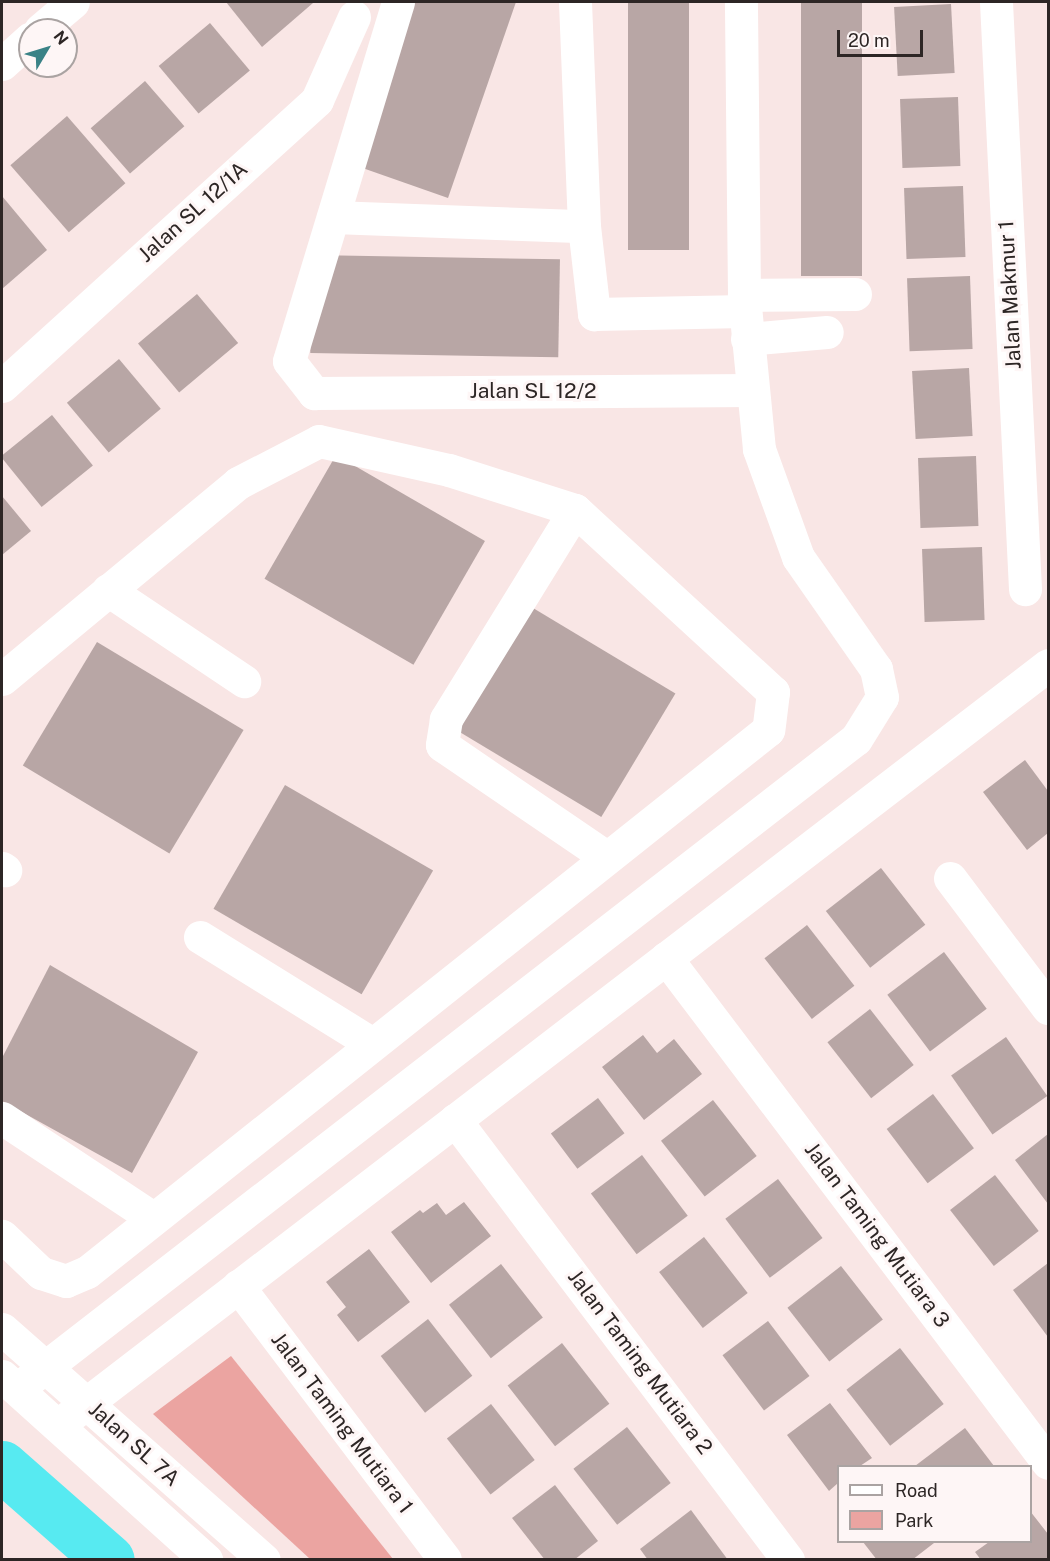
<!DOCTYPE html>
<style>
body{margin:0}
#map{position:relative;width:1050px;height:1561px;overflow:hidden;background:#f9e6e5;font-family:"Public Sans",sans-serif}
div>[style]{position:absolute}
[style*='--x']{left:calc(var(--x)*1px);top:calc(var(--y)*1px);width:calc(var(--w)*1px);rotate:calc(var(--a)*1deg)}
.green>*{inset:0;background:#eba4a1}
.river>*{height:51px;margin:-25.5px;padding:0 25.5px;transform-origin:25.5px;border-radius:25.5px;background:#57eaf1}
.building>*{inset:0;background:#b8a6a5;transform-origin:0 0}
.minor>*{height:33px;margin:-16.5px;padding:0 16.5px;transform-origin:16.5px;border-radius:16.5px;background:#fff}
span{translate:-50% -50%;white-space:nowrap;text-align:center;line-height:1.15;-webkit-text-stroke:6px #fef6f6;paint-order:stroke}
.street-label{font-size:21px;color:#2d2625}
.frame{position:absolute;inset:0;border:3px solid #2d2625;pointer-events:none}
.legend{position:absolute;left:837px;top:1465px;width:195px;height:78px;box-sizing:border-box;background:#fef6f6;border:2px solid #aaa3a2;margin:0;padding:8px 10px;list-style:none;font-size:18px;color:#2d2625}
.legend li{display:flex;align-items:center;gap:12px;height:30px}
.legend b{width:30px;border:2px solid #aaa3a2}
.north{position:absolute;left:18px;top:18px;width:60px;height:60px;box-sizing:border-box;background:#fef6f6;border:2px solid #aaa3a2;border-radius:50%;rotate:52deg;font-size:16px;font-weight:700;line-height:24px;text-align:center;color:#2d2625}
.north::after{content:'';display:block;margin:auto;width:21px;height:27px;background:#3a8286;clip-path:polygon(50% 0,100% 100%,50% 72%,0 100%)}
.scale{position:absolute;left:837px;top:30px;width:86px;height:27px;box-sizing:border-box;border:3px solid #2d2625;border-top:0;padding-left:8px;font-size:18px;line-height:21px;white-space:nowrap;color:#2d2625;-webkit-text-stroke:4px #fef6f6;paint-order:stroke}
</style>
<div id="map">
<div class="green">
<div style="clip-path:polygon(231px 1356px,393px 1559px,310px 1559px,153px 1414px)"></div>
</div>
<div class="river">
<div style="--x:2;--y:1466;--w:142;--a:41.3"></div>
</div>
<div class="building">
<div style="clip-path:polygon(226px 2px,311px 2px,313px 3px,262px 47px)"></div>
<div style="clip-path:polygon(410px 2px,516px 2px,448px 198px,354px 165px)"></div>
<div style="left:628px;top:2px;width:61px;height:248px"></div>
<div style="left:801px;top:2px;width:61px;height:274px"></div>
<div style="left:951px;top:4px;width:69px;height:57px;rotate:87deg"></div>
<div style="left:210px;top:23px;width:62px;height:67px;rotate:50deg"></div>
<div style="left:145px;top:81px;width:60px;height:72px;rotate:49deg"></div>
<div style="left:958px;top:97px;width:69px;height:58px;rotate:88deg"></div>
<div style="left:67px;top:116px;width:89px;height:75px;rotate:49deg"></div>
<div style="left:963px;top:186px;width:71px;height:59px;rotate:88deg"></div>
<div style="clip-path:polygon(2px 196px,47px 250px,2px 289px)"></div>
<div style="left:312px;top:255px;width:248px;height:98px;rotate:1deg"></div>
<div style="left:970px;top:276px;width:73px;height:63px;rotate:88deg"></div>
<div style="left:197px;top:294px;width:64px;height:77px;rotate:50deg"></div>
<div style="left:119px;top:359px;width:65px;height:68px;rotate:50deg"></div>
<div style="left:969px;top:368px;width:68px;height:57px;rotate:87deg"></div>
<div style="left:52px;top:415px;width:65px;height:66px;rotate:51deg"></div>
<div style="left:336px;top:455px;width:172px;height:143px;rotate:30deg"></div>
<div style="left:976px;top:456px;width:70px;height:58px;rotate:88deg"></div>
<div style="clip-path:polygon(2px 496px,31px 531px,2px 555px)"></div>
<div style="left:982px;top:547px;width:73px;height:60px;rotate:88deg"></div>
<div style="left:528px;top:605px;width:172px;height:144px;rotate:31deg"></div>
<div style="left:97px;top:642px;width:171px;height:144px;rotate:31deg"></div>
<div style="clip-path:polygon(1025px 760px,1048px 791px,1048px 833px,1027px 850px,983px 792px)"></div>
<div style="left:285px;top:785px;width:171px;height:143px;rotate:30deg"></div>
<div style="left:881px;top:868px;width:72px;height:70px;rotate:52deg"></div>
<div style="left:807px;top:925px;width:77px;height:54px;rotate:52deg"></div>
<div style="left:944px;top:952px;width:71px;height:71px;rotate:53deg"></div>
<div style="clip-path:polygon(50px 965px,198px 1052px,132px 1173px,2px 1101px,2px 1058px)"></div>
<div style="left:870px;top:1009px;width:71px;height:54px;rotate:52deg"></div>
<div style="clip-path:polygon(643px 1035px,657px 1053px,674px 1039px,702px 1074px,644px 1120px,602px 1067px)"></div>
<div style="left:1006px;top:1037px;width:72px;height:67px;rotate:55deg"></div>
<div style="left:933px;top:1094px;width:68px;height:58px;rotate:53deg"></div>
<div style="left:598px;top:1098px;width:44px;height:59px;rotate:53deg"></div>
<div style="left:713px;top:1100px;width:71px;height:66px;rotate:52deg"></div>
<div style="clip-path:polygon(1048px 1134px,1048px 1204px,1015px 1160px)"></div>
<div style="left:642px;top:1155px;width:76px;height:64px;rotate:53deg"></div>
<div style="left:995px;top:1175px;width:71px;height:57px;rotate:52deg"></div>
<div style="left:778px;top:1179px;width:74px;height:66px;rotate:53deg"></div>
<div style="clip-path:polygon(464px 1202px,491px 1236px,431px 1283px,391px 1232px,420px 1210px,423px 1213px,437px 1203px,446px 1215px)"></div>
<div style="left:704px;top:1237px;width:71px;height:57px;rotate:52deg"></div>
<div style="clip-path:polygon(369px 1249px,410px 1302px,358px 1342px,337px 1315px,346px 1307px,326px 1282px)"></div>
<div style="clip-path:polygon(1048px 1263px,1048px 1337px,1013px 1290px)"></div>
<div style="left:501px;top:1264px;width:68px;height:66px;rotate:52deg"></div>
<div style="left:841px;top:1266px;width:68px;height:68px;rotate:52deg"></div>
<div style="left:428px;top:1319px;width:72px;height:60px;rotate:52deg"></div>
<div style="left:768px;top:1321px;width:69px;height:57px;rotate:53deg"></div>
<div style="left:562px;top:1343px;width:77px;height:69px;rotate:52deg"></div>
<div style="left:900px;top:1348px;width:71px;height:68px;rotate:52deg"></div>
<div style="clip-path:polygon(830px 1403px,872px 1458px,860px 1466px,838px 1466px,838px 1483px,829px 1491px,787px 1435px)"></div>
<div style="left:491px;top:1404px;width:71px;height:56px;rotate:52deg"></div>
<div style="left:627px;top:1427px;width:71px;height:68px;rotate:52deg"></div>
<div style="clip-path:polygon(965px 1428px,994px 1466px,915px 1466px)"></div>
<div style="clip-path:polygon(555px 1485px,598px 1541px,574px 1560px,545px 1560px,512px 1518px)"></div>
<div style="clip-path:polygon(691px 1510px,728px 1560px,648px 1560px,640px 1549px)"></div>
<div style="clip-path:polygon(1030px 1511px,1048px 1534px,1048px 1560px,981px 1560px,975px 1552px,989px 1542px,1030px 1542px)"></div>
<div style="clip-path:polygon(863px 1542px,932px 1542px,934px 1543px,912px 1560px,877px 1560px)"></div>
</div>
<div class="minor">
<div style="--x:398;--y:2;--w:375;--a:106.9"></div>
<div style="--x:289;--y:361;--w:41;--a:52"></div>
<div style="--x:314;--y:393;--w:438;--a:-0.4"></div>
<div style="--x:575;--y:2;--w:224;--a:87.7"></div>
<div style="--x:584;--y:226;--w:89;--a:83.5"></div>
<div style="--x:594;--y:314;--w:151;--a:-1.1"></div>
<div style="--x:996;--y:2;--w:588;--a:87.17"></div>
<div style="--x:40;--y:30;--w:43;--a:-40.3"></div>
<div style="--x:2;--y:64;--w:38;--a:-42"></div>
<div style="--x:333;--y:217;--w:251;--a:2.1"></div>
<div style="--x:744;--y:295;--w:111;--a:-0.5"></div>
<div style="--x:747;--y:339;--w:80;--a:-5"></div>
<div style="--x:2;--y:386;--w:425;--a:-42.2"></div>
<div style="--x:317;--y:100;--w:91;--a:-66"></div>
<div style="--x:575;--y:510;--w:246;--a:121.7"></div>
<div style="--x:446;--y:719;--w:26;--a:99"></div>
<div style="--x:442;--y:745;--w:199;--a:34.3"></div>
<div style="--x:108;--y:590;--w:164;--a:33.8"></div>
<div style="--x:2;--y:679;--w:307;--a:-39.7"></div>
<div style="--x:238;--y:483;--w:91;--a:-27.4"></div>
<div style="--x:319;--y:441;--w:133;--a:12.6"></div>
<div style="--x:449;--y:470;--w:132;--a:17.6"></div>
<div style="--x:575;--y:510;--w:269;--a:42.6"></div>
<div style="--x:773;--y:692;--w:38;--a:97"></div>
<div style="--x:768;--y:730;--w:870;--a:141.48"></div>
<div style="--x:87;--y:1272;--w:23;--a:157"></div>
<div style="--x:66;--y:1281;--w:26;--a:-162"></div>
<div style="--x:41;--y:1273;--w:54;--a:-136.5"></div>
<div style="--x:2;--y:868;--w:4;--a:34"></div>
<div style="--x:950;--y:878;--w:163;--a:53"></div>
<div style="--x:200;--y:937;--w:201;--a:31.8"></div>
<div style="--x:666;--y:958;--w:633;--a:52.89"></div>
<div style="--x:2;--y:1118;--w:181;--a:33.5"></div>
<div style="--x:455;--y:1120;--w:552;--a:52.88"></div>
<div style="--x:238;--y:1286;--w:343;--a:52.9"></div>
<div style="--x:2;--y:1329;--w:349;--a:41.4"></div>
<div style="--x:2;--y:1376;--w:275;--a:42"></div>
<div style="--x:17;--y:1389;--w:1061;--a:-37.77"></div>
<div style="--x:856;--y:739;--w:49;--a:-58.2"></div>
<div style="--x:882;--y:697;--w:29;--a:-102"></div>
<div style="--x:876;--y:669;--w:136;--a:-124.9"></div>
<div style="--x:798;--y:557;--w:115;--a:-109.9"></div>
<div style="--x:759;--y:449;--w:155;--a:-95.6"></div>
<div style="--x:744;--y:295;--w:293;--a:-90.6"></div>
<div style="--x:58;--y:1425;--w:1248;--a:-37.51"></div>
</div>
<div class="street-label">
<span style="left:193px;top:212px;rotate:-42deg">Jalan SL 12/1A</span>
<span style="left:1010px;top:295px;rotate:-93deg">Jalan Makmur 1</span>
<span style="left:533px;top:391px">Jalan SL 12/2</span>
<span style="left:877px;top:1235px;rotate:53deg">Jalan Taming Mutiara 3</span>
<span style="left:640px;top:1362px;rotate:53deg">Jalan Taming Mutiara 2</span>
<span style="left:342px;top:1423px;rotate:53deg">Jalan Taming Mutiara 1</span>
<span style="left:134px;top:1444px;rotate:42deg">Jalan SL 7A</span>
</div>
<div class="frame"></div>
<ul class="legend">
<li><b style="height:8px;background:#fff"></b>Road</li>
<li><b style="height:16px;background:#eba4a1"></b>Park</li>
</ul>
<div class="north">N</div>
<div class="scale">20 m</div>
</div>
